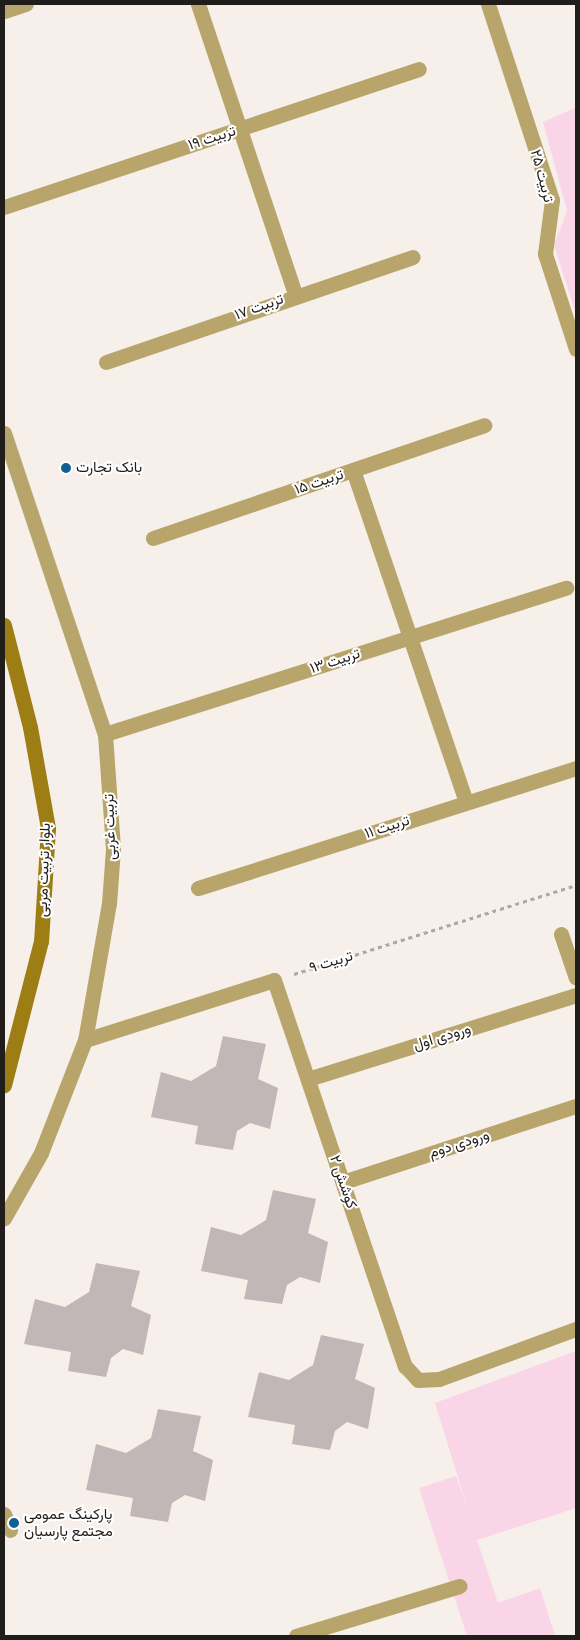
<!DOCTYPE html>
<meta charset="utf-8">
<style>
body{margin:0}
#map{position:relative;width:580px;height:1640px;overflow:hidden;background:#f7efea;font-family:Karla,Vazirmatn,sans-serif}
div>[style]{position:absolute}
[style*='--x']{left:calc(var(--x)*1px);top:calc(var(--y)*1px);width:calc(var(--w)*1px);rotate:calc(var(--a)*1deg)}
.green>*{inset:0;background:#f9d5e7}
.building>*{inset:0;background:#c1b7b7}
.path>*{height:3px;margin-top:-1.5px;transform-origin:0;background:repeating-linear-gradient(90deg,#aea8a4 0 4px,transparent 0 8px)}
.minor>*{height:15px;margin:-7.5px;padding:0 7.5px;transform-origin:7.5px;border-radius:7.5px;background:#b8a56c}
.tertiary>*{height:15px;margin:-7.5px;padding:0 7.5px;transform-origin:7.5px;border-radius:7.5px;background:#b8a56c}
.secondary>*{height:15px;margin:-7.5px;padding:0 7.5px;transform-origin:7.5px;border-radius:7.5px;background:#9c7e14}
.dots>*{width:14px;height:14px;translate:-50% -50%;box-sizing:border-box;border:2px solid #fff;border-radius:50%}
span{translate:-50% -50%;white-space:nowrap;text-align:center;line-height:1.15;-webkit-text-stroke:4px #fff;paint-order:stroke}
.street-label{font-size:15px;color:#201d1b}
.poi-label{font-size:15px;color:#201d1b}
.left{translate:0 -50%;text-align:left}
.frame{position:absolute;inset:0;border:5px solid #201d1b;pointer-events:none}
</style>
<div id="map">
<div class="green">
<div style="clip-path:polygon(575px 108px,576px 112px,576px 314px,554px 245px,567px 211px,543px 122px)"></div>
<div style="clip-path:polygon(576px 1351px,576px 1508px,477px 1540px,498px 1603px,540px 1588px,555px 1636px,467px 1636px,419px 1488px,456px 1476px,468px 1510px,435px 1403px)"></div>
</div>
<div class="building">
<div style="clip-path:polygon(223px 1036px,266px 1044px,258px 1079px,278px 1088px,270px 1129px,250px 1123px,237px 1131px,233px 1150px,195px 1144px,198px 1126px,151px 1117px,161px 1072px,191px 1081px,216px 1066px)"></div>
<div style="clip-path:polygon(273px 1190px,316px 1199px,308px 1233px,328px 1242px,320px 1283px,300px 1277px,287px 1285px,282px 1304px,244px 1299px,248px 1280px,201px 1271px,211px 1227px,241px 1235px,266px 1220px)"></div>
<div style="clip-path:polygon(96px 1263px,140px 1271px,131px 1306px,151px 1315px,143px 1355px,123px 1349px,111px 1358px,106px 1377px,68px 1371px,71px 1352px,24px 1344px,35px 1299px,65px 1307px,89px 1292px)"></div>
<div style="clip-path:polygon(321px 1335px,364px 1344px,355px 1379px,375px 1388px,368px 1429px,347px 1422px,335px 1431px,330px 1450px,292px 1444px,295px 1425px,248px 1417px,259px 1372px,289px 1380px,313px 1365px)"></div>
<div style="clip-path:polygon(158px 1409px,201px 1416px,193px 1451px,213px 1460px,205px 1501px,185px 1495px,172px 1503px,168px 1522px,130px 1516px,133px 1498px,86px 1490px,96px 1444px,126px 1453px,151px 1438px)"></div>
</div>
<div class="path">
<div style="--x:294;--y:974;--w:296;--a:-17.5"></div>
</div>
<div class="minor">
<div style="--x:198;--y:4;--w:306;--a:71.5"></div>
<div style="--x:4;--y:11;--w:23;--a:-18"></div>
<div style="--x:4;--y:207;--w:437;--a:-18.4"></div>
<div style="--x:106;--y:362;--w:324;--a:-18.9"></div>
<div style="--x:4;--y:433;--w:317;--a:71.5"></div>
<div style="--x:105;--y:734;--w:115;--a:86"></div>
<div style="--x:113;--y:849;--w:54;--a:94.2"></div>
<div style="--x:109;--y:903;--w:139;--a:99.9"></div>
<div style="--x:85;--y:1040;--w:121;--a:111.3"></div>
<div style="--x:41;--y:1153;--w:75;--a:119.6"></div>
<div style="--x:353;--y:470;--w:351;--a:71.2"></div>
<div style="--x:153;--y:538;--w:350;--a:-18.8"></div>
<div style="--x:105;--y:734;--w:484;--a:-17.6"></div>
<div style="--x:198;--y:888;--w:397;--a:-17.6"></div>
<div style="--x:561;--y:934;--w:46;--a:71.2"></div>
<div style="--x:85;--y:1040;--w:198;--a:-17.6"></div>
<div style="--x:274;--y:980;--w:408;--a:71.3"></div>
<div style="--x:405;--y:1366;--w:19;--a:47"></div>
<div style="--x:418;--y:1380;--w:21;--a:-3"></div>
<div style="--x:439;--y:1379;--w:146;--a:-20.1"></div>
<div style="--x:308;--y:1079;--w:281;--a:-17.4"></div>
<div style="--x:343;--y:1182;--w:245;--a:-18.1"></div>
<div style="--x:4;--y:1514;--w:17;--a:69"></div>
<div style="--x:296;--y:1636;--w:171;--a:-17"></div>
</div>
<div class="tertiary">
<div style="--x:488;--y:4;--w:206;--a:71.9"></div>
<div style="--x:552;--y:200;--w:54;--a:97.4"></div>
<div style="--x:545;--y:254;--w:100;--a:71.9"></div>
</div>
<div class="secondary">
<div style="--x:4;--y:625;--w:105;--a:75.7"></div>
<div style="--x:30;--y:727;--w:103;--a:79.9"></div>
<div style="--x:48;--y:828;--w:113;--a:93.5"></div>
<div style="--x:41;--y:941;--w:149;--a:104.4"></div>
</div>
<div class="dots">
<div style="left:66px;top:468px;background:#106193"></div>
<div style="left:14px;top:1523px;background:#106193"></div>
</div>
<div class="street-label">
<span style="left:212px;top:138px;rotate:-18deg">تربیت ۱۹</span>
<span style="left:542px;top:176px;rotate:75deg">تربیت ۲۵</span>
<span style="left:259px;top:307px;rotate:-20deg">تربیت ۱۷</span>
<span style="left:319px;top:482px;rotate:-19deg">تربیت ۱۵</span>
<span style="left:335px;top:661px;rotate:-18deg">تربیت ۱۳</span>
<span style="left:110px;top:827px;rotate:-92deg">تربیت غربی</span>
<span style="left:387px;top:827px;rotate:-18deg">تربیت ۱۱</span>
<span style="left:44px;top:870px;rotate:-88deg">بلوار تربیت مربی</span>
<span style="left:331px;top:962px;rotate:-17deg">تربیت ۹</span>
<span style="left:442px;top:1037px;rotate:-17deg">ورودی اول</span>
<span style="left:459px;top:1144px;rotate:-18deg">ورودی دوم</span>
<span style="left:343px;top:1182px;rotate:71deg">کوشش ۲</span>
</div>
<div class="poi-label">
<span class="left" style="left:76px;top:468px">بانک تجارت</span>
<span class="left" style="left:24px;top:1523px">پارکینگ عمومی<br>مجتمع پارسیان</span>
</div>
<div class="frame"></div>
</div>
